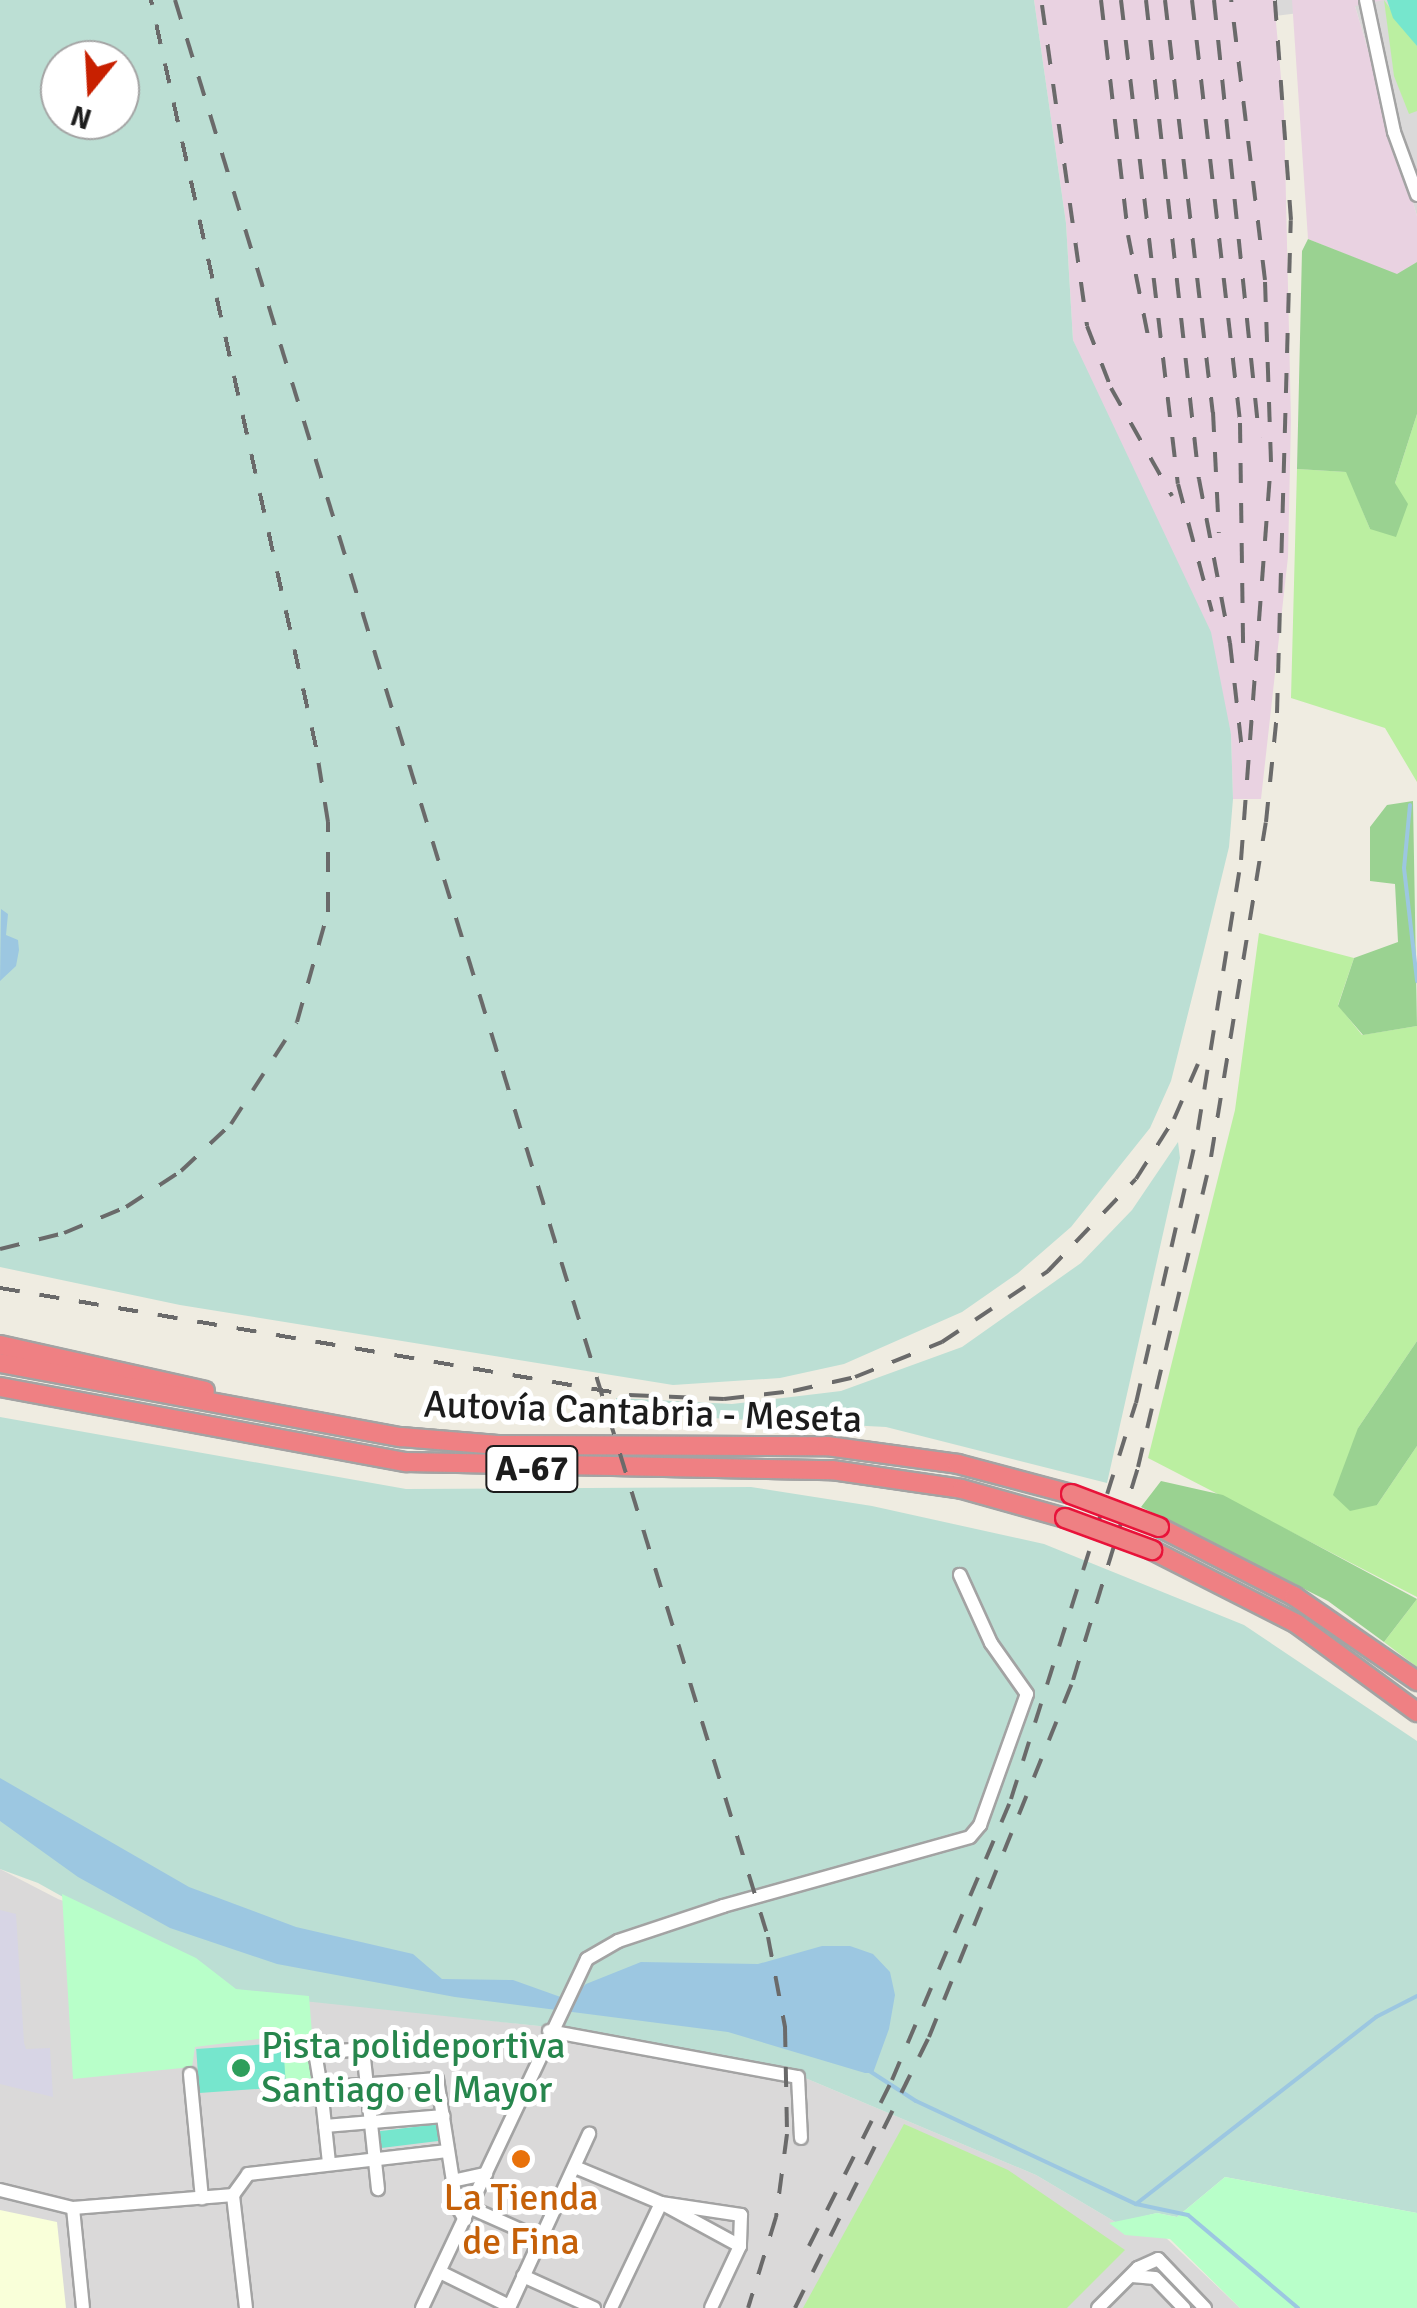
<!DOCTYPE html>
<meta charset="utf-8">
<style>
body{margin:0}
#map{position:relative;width:1417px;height:2308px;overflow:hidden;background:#efece1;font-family:Signika,sans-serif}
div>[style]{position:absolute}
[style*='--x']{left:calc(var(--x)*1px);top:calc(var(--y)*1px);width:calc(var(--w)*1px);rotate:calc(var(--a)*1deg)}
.residential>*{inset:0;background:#dad9d9}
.industrial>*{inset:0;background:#e9d2e1}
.education>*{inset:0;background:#f9ffd9}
.grass>*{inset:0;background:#bbefa1}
.forest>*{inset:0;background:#9ad291}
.wetland>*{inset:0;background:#bcdfd4}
.park>*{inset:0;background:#b8ffc9}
.pitch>*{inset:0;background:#76e6cd;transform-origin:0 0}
.plaza>*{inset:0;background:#d7d5e5}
.water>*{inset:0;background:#9cc7e1}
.stream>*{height:4px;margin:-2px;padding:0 2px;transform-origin:2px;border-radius:2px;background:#9cc7e1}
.roads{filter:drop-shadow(2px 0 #a3a3a3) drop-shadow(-2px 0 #a3a3a3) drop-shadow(0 2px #a3a3a3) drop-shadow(0 -2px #a3a3a3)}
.minor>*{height:12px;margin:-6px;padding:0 6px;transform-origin:6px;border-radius:6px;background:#fff}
.highway>*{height:18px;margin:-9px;padding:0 9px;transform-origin:9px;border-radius:9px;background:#ef8083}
.rail>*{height:4px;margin-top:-2px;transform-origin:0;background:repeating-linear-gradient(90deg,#6a6a6a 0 20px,transparent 0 40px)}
.bridges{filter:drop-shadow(2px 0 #e8133a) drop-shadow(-2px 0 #e8133a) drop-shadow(0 2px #e8133a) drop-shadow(0 -2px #e8133a)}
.highway-bridge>*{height:18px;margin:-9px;padding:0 9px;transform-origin:9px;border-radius:9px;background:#ef8083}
.dots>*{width:28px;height:28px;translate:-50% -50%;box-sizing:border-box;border:5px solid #fff;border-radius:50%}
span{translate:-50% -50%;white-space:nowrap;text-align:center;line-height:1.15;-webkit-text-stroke:10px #fff;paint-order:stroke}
.shield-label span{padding:2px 8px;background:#fff;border:2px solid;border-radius:8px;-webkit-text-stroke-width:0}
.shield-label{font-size:35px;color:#1c1c1c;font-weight:700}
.street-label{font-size:38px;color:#1c1c1c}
.leisure-label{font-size:38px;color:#27864d}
.left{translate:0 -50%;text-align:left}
.food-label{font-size:38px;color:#c56008}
.north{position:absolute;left:40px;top:40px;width:100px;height:100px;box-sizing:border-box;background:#fff;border:2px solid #a4a4a4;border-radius:50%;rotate:198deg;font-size:28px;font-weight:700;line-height:40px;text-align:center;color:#1c1c1c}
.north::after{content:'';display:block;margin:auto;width:35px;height:45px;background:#c82000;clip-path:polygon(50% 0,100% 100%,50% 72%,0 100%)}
</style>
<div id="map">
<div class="residential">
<div style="clip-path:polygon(1274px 0,1417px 0,1417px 216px,1355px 6px,1275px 16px)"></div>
<div style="clip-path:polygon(0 1869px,58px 1899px,345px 2004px,539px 2026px,779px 2067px,1036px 2175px,1117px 2223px,1163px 2235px,1240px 2308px,0 2308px)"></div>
</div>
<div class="industrial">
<div style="clip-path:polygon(1034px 0,1274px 0,1284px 111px,1291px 420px,1288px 557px,1261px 799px,1233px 799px,1231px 734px,1073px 340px,1066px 223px)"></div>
<div style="clip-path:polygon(1292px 0,1384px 0,1355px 6px,1417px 216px,1417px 262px,1397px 275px,1308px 239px)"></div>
</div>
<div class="education">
<div style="clip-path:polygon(0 2210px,57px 2222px,66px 2308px,0 2308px)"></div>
</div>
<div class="grass">
<div style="clip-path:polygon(1384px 0,1417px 46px,1417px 111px,1409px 114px,1394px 76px)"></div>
<div style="clip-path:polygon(1417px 414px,1417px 782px,1385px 728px,1291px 698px,1297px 469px,1347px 472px,1370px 529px,1395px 483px)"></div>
<div style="clip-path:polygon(1259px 933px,1354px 958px,1338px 1005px,1362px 1035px,1417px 1026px,1417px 1341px,1358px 1428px,1377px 1505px,1417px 1446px,1417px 1597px,1148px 1458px,1235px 1110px)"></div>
<div style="clip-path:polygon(1417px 1599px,1417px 1667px,1384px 1642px)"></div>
<div style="clip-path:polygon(904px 2124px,1008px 2170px,1125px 2250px,1067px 2308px,803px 2308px)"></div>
</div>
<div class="forest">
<div style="clip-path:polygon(1308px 239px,1397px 274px,1417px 262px,1417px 414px,1395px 483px,1408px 504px,1396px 537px,1370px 529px,1346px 472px,1297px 469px,1302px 251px)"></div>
<div style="clip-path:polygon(1413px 801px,1417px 1026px,1363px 1035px,1338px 1006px,1354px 958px,1398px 942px,1395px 884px,1370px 881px,1370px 827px,1387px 805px)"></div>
<div style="clip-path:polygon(1417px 1341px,1417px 1446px,1377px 1505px,1350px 1511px,1333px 1495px,1358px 1428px)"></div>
<div style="clip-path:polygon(1161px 1481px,1223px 1495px,1417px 1599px,1384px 1642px,1328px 1601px,1141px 1507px)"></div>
</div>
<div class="wetland">
<div style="clip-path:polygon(evenodd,0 0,1034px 0,1066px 223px,1073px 340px,1211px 632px,1231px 734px,1233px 799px,1229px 847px,1203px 954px,1171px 1081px,1150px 1128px,1071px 1227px,1018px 1273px,962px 1312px,844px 1364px,780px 1378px,673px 1385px,180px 1305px,0 1267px,0 0,60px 60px,120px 60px,120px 120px,60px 120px,60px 60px)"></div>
<div style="clip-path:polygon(1178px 1142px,1180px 1158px,1107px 1483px,886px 1427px,616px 1413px,616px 1398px,732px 1404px,841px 1391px,962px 1347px,1081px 1263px,1132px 1210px)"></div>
<div style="clip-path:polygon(0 1417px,406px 1489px,751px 1487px,872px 1506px,1044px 1544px,1244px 1625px,1417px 1741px,1417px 2213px,1225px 2177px,1177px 2217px,1157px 2213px,1117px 2223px,1036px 2175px,779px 2067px,539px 2026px,237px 1994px,38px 1883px,0 1869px)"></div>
</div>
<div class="park">
<div style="clip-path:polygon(62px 1894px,196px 1958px,236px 1989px,309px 1996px,316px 2083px,286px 2087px,282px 2036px,195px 2047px,192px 2067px,73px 2079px)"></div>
<div style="clip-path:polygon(1225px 2177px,1417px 2213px,1417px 2308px,1240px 2308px,1170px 2239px,1125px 2235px,1109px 2223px,1157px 2213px,1177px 2217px)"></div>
</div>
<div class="pitch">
<div style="clip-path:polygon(1387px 0,1417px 0,1417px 46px,1393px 18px)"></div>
<div style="left:283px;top:2043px;width:44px;height:87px;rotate:86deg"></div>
<div style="left:438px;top:2124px;width:17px;height:59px;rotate:83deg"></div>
</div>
<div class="plaza">
<div style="clip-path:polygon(0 1910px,16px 1914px,24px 2043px,26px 2049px,50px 2048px,53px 2097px,0 2084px)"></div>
</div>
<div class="water">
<div style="clip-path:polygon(1px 909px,8px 914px,6px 935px,18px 940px,19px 950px,16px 966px,0 981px)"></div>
<div style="clip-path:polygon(0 1778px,189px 1887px,296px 1927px,413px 1954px,442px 1979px,513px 1980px,569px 2000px,586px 1984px,641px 1962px,758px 1964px,822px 1946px,850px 1946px,873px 1954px,890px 1972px,895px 1995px,889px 2029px,873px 2073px,865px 2073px,728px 2032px,455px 1997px,277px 1964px,170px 1928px,78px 1877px,0 1821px)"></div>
</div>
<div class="stream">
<div style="--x:1410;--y:805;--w:63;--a:95.4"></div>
<div style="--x:1404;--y:868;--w:114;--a:83.4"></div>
<div style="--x:868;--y:2070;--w:57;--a:32.9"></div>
<div style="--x:916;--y:2101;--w:243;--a:25.1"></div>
<div style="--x:1136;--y:2204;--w:53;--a:11.9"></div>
<div style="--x:1188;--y:2215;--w:144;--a:40.2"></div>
<div style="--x:1136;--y:2204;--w:304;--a:-37.9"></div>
<div style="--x:1376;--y:2017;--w:46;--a:-27.1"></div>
</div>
<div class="roads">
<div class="minor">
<div style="--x:1366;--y:0;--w:135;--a:78"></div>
<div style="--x:1394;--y:132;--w:67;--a:69.9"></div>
<div style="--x:549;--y:2031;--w:253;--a:10.5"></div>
<div style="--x:798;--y:2077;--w:61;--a:87.2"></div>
<div style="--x:314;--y:2046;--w:43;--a:80.5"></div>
<div style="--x:316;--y:2053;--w:47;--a:-4.9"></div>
<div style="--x:363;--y:2049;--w:141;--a:83.9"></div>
<div style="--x:190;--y:2074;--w:125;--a:84.5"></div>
<div style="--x:325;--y:2126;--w:119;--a:-4.8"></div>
<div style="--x:329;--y:2163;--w:75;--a:-96.1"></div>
<div style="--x:321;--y:2088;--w:116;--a:-4.4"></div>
<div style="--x:437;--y:2079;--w:129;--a:81.1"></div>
<div style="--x:457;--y:2206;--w:16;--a:60"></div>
<div style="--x:575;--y:2167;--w:93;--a:22.7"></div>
<div style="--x:661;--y:2203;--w:81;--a:8.5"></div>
<div style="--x:741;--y:2215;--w:31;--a:92"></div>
<div style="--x:740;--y:2246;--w:68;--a:115.1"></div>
<div style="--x:452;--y:2181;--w:35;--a:-12"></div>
<div style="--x:0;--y:2190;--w:75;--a:13.9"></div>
<div style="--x:73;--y:2208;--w:161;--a:-4.6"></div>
<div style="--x:73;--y:2208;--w:100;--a:84.3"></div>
<div style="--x:471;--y:2208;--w:77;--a:23.9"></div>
<div style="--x:440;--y:2272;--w:77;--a:26.2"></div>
<div style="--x:523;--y:2276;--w:78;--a:24.3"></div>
<div style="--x:1132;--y:2276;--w:23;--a:5"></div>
<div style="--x:1155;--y:2278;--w:42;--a:46"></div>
<div style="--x:246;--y:2308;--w:114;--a:-96.6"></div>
<div style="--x:233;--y:2195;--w:26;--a:-54"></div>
<div style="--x:248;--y:2174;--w:201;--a:-6.6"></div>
<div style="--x:422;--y:2308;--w:386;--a:-64.7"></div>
<div style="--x:587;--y:1959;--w:36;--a:-30"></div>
<div style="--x:618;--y:1941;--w:111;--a:-18.4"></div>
<div style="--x:723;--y:1906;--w:256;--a:-15.6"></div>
<div style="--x:970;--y:1837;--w:16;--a:-50"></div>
<div style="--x:980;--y:1825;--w:139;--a:-70.3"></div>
<div style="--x:1027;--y:1694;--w:62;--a:-125.2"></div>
<div style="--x:991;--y:1643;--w:75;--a:-114.5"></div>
<div style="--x:509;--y:2308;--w:192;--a:-65.3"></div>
<div style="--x:611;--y:2308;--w:116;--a:-64.5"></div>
<div style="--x:661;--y:2203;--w:90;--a:28.6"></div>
<div style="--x:1098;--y:2308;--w:57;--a:-45"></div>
<div style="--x:1138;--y:2268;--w:22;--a:-24"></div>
<div style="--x:1158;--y:2259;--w:68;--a:46.2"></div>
</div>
<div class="highway">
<div style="--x:0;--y:1345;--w:210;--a:12.6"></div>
<div style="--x:0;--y:1363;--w:408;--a:10.5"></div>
<div style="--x:401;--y:1437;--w:97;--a:4.7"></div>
<div style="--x:498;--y:1445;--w:329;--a:0.2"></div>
<div style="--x:827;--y:1446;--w:132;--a:7.8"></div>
<div style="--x:958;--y:1464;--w:117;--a:14.9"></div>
<div style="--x:0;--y:1387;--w:413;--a:10.5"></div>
<div style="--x:406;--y:1462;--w:426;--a:1.1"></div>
<div style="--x:832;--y:1470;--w:131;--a:8.3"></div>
<div style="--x:962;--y:1489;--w:107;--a:15.7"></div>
<div style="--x:1159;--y:1527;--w:152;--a:27.1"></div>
<div style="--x:1294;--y:1596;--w:150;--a:34.6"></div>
<div style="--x:1152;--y:1550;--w:163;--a:27"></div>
<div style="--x:1297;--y:1624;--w:149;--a:36.3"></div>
</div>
</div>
<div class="rail">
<div style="--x:175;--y:0;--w:2026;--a:72.98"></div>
<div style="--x:768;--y:1937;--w:92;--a:79.3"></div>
<div style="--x:785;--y:2027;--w:107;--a:88.9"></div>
<div style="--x:787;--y:2134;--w:84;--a:97.5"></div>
<div style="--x:776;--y:2217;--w:95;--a:107.1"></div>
<div style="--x:1101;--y:0;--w:237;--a:83.4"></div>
<div style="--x:1128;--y:235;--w:108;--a:78.8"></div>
<div style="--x:1121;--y:0;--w:487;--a:83.3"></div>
<div style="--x:1178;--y:484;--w:132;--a:75.1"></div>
<div style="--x:1146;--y:0;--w:482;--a:83.7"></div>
<div style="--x:1199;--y:479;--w:167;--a:79.3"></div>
<div style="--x:1230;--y:643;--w:116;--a:83.6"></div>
<div style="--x:1165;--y:0;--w:415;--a:83.4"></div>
<div style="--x:1213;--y:412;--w:121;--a:87.2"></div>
<div style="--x:1192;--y:0;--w:426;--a:83.5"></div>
<div style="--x:1240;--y:423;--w:229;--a:89.2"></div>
<div style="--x:1214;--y:0;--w:440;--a:84.1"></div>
<div style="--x:1042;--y:5;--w:324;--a:82"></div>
<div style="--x:1087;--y:326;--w:66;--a:68.8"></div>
<div style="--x:1111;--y:388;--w:124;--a:60.5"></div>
<div style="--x:0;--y:1249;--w:66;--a:-14"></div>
<div style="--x:64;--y:1233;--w:67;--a:-22.8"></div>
<div style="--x:126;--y:1207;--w:66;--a:-33.2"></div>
<div style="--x:181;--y:1171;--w:69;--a:-43.2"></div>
<div style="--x:231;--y:1124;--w:121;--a:-57.1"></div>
<div style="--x:297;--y:1022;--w:114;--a:-74.3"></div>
<div style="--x:328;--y:912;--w:90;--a:-90"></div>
<div style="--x:328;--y:822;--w:76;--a:-99.1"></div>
<div style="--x:316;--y:747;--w:765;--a:-102.46"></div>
<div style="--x:0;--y:1288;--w:638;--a:9.65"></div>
<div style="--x:629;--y:1395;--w:95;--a:2.4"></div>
<div style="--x:724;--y:1399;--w:69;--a:-6.6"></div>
<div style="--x:793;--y:1391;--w:64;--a:-12.7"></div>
<div style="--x:855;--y:1377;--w:94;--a:-21.9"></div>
<div style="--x:942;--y:1342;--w:128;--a:-33.8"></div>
<div style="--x:1048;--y:1271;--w:127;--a:-46.3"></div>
<div style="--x:1136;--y:1179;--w:71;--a:-57.7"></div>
<div style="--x:1174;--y:1119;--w:68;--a:-66.5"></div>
<div style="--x:809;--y:2246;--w:186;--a:-63.4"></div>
<div style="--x:892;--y:2080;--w:305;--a:-67"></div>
<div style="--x:1011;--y:1799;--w:415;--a:-72.5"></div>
<div style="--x:1136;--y:1403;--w:281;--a:-77.2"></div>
<div style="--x:1198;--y:1129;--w:272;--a:-80.9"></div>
<div style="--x:1241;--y:860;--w:399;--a:-85.7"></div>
<div style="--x:1271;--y:462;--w:182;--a:-91.9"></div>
<div style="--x:1265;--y:280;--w:282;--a:-96.9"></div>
<div style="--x:795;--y:2308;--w:302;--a:-63.7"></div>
<div style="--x:929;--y:2037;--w:385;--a:-68"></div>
<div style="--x:1073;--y:1680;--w:223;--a:-73"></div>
<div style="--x:1138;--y:1467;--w:318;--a:-76.7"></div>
<div style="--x:1211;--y:1157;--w:339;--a:-80.7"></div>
<div style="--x:1266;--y:822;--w:110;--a:-84.2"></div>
<div style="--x:1277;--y:713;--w:493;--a:-88.4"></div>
<div style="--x:1291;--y:220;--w:221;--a:-94.2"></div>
</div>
<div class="bridges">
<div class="highway-bridge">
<div style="--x:1071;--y:1494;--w:94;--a:20.6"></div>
<div style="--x:1065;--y:1518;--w:93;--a:20.2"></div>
</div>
</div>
<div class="dots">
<div style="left:241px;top:2068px;background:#2e9e5b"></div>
<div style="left:521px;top:2159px;background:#e8710a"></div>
</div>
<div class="shield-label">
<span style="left:532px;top:1469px">A-67</span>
</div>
<div class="street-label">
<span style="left:643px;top:1412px;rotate:2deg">Autovía Cantabria - Meseta</span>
</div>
<div class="leisure-label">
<span class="left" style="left:261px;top:2068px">Pista polideportiva<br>Santiago el Mayor</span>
</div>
<div class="food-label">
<span style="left:521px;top:2220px">La Tienda<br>de Fina</span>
</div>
<div class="north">N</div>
</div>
